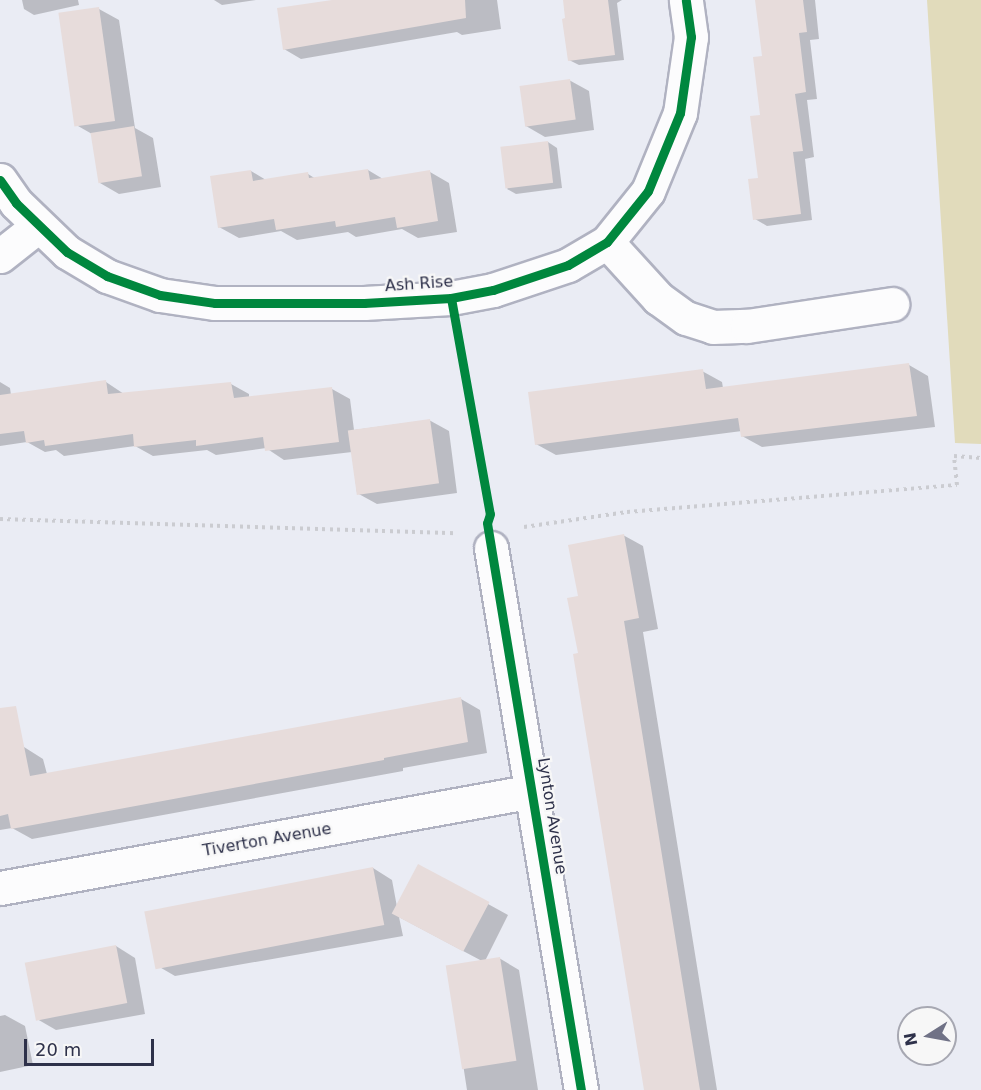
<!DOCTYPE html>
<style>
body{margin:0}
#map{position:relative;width:981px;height:1090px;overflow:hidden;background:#eaecf4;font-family:"DejaVu Sans",sans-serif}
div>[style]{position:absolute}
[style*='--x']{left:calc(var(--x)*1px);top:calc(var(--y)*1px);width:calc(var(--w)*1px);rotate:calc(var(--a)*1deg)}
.green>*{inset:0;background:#e1dbbb}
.shadow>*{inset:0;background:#0003}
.building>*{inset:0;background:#e7dcdb;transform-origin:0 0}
.path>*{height:4px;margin-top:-2px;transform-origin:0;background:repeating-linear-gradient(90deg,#cbccd1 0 3px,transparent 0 7.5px)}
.roads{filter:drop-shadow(2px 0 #b0b2c1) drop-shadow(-2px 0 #b0b2c1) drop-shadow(0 2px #b0b2c1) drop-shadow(0 -2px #b0b2c1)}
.minor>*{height:33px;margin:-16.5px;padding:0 16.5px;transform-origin:16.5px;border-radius:16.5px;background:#fcfcfd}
.cycleway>*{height:9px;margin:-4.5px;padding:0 4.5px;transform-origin:4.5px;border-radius:4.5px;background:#00873e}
span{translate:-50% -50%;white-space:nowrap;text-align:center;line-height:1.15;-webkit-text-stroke:4.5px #f7f7f7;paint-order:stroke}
.street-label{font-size:16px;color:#2e314a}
.north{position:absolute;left:897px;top:1006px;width:60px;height:60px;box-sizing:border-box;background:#f7f7f7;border:2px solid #a7a8b2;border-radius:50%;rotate:259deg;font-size:16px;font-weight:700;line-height:24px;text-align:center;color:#2e314a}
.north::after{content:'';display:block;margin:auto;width:21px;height:27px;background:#707286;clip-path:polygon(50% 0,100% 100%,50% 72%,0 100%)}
.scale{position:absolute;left:24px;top:1039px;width:130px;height:27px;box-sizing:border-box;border:3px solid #2e314a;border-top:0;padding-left:8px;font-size:18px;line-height:21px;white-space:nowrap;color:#2e314a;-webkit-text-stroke:4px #f7f7f7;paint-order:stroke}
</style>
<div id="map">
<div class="green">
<div style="clip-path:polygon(927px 0,981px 0,981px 444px,955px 443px)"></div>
</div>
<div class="shadow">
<div style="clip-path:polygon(22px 0,78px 0,79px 5px,34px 15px,24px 9px)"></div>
<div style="clip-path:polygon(214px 0,256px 0,222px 5px)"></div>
<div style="clip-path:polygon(340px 0,497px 0,501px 29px,462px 35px,457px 32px,301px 59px,284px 49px)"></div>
<div style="clip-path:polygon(564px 0,622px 0,617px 3px,624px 60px,579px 65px,569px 60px)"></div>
<div style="clip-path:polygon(757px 0,815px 0,819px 39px,810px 40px,817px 99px,807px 100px,814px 157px,805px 159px,812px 220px,767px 226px,755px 219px,759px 179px,764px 57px)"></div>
<div style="clip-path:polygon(99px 9px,119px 20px,135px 128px,153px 138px,161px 187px,119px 194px,100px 183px,92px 134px,78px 126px)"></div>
<div style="clip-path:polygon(569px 80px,589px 91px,594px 130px,545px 137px,526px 126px)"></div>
<div style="clip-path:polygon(548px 142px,557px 148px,562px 188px,516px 194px,507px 189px)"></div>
<div style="clip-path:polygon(368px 170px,383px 179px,430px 172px,449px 183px,457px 232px,418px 238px,402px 229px,356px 237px,348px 232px,297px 240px,281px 231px,239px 238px,219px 227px,251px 171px,266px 180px,308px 174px,316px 179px)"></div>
<div style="clip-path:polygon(909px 365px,928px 376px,935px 427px,762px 447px,742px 436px,742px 431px,556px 455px,536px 444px,702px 371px,722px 382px,723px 388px)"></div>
<div style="clip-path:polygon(0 382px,10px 388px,11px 395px,106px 382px,124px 394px,231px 384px,249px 394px,249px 398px,332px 389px,350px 399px,354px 430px,429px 420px,449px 431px,457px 493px,377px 504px,357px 493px,352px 452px,284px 460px,266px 448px,216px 455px,207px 450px,153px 456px,135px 446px,64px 456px,56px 450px,45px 452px,27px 442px,0 446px)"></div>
<div style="clip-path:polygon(623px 535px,643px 546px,658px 629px,643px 632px,717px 1090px,646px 1090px,579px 655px,579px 597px)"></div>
<div style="clip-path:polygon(461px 699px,480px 710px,487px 753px,403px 768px,403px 771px,32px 839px,12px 828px,0 830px,0 752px,24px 747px,43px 759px,47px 774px)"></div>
<div style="clip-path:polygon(419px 866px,508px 915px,485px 961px,499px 958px,519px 970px,538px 1090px,467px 1090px,448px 967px,482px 961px,399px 917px,403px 936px,175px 976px,156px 965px,373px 868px,392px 880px,397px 907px)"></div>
<div style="clip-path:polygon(116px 946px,135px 958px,145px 1014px,56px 1030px,37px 1019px)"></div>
<div style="clip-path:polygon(5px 1015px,25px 1026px,33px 1065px,0 1072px,0 1016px)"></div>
</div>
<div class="building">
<div style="clip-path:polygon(332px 0,465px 0,466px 18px,283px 50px,277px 8px)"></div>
<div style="clip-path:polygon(563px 0,608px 0,615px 55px,568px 61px,562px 19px,565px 18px)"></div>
<div style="clip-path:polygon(755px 0,803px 0,807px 32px,799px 33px,806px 92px,795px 94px,803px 151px,793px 152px,801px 214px,753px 220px,748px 179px,758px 178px,750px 116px,760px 115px,753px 57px,762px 56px)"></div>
<div style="left:99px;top:7px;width:115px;height:41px;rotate:82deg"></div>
<div style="left:570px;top:79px;width:41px;height:51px;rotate:82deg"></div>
<div style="left:134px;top:126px;width:51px;height:44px;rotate:81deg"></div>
<div style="left:548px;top:141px;width:42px;height:48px;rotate:83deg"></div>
<div style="clip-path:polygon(368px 169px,370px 180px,430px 170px,438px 221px,397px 228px,395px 217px,336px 227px,335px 221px,276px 230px,274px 219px,218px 228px,210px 176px,251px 170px,253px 181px,308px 172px,309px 178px)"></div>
<div style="clip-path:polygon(909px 363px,917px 416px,741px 437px,738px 418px,535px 445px,528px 392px,703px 369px,706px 389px)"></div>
<div style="clip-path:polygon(106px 380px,108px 394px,231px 382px,234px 398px,332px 387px,339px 442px,265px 451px,263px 437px,196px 446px,196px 440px,134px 447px,133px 434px,45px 446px,44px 440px,26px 443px,24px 431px,0 434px,0 395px)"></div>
<div style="left:430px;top:419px;width:65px;height:83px;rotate:82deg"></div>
<div style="clip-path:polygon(624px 534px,639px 618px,624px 621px,700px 1090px,644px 1090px,573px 654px,578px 653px,567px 598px,578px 596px,568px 545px)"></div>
<div style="clip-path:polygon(461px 697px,468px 742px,384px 758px,384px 760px,11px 829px,8px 814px,0 816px,0 708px,16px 706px,30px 776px)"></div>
<div style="left:418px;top:864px;width:81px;height:56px;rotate:28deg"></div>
<div style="left:373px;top:867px;width:59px;height:233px;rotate:79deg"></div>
<div style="left:116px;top:945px;width:59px;height:93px;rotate:79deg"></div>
<div style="left:500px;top:957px;width:105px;height:55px;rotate:81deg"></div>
</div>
<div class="path">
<div style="--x:0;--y:519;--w:457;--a:1.8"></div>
<div style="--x:524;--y:527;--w:104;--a:-8.3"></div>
<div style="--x:627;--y:512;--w:331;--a:-4.7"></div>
<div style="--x:957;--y:485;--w:29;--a:-96"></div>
<div style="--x:954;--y:456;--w:27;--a:4"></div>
</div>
<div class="roads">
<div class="minor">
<div style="--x:0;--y:180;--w:28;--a:55"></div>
<div style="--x:16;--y:203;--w:71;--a:43.9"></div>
<div style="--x:67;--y:252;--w:47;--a:31"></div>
<div style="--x:107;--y:276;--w:56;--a:19.7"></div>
<div style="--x:160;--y:295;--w:56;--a:8.3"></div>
<div style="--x:215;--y:303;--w:149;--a:0"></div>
<div style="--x:364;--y:303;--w:87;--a:-3.3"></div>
<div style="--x:451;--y:298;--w:43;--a:-10.8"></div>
<div style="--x:493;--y:290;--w:79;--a:-18.4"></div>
<div style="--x:568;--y:265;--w:45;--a:-30.5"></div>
<div style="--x:607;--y:242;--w:65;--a:-51.2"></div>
<div style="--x:648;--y:191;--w:84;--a:-67.7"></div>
<div style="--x:680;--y:113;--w:77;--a:-81.8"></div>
<div style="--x:691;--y:37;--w:37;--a:-98"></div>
<div style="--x:607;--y:242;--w:76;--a:47.7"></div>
<div style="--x:658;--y:298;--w:34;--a:36"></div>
<div style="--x:686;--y:318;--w:28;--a:18"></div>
<div style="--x:713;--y:327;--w:34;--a:-2"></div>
<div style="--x:747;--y:326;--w:147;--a:-8.6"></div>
<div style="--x:0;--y:256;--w:48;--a:-38.3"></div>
<div style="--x:491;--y:548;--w:549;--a:80.57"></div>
<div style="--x:0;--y:888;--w:542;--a:-10.31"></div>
</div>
</div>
<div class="cycleway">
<div style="--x:0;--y:180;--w:28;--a:55"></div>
<div style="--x:16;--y:203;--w:71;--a:43.9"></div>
<div style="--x:67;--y:252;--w:47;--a:31"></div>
<div style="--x:107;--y:276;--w:56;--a:19.7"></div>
<div style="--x:160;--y:295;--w:56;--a:8.3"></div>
<div style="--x:215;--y:303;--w:149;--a:0"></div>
<div style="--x:364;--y:303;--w:87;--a:-3.3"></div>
<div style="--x:451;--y:298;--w:43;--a:-10.8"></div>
<div style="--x:493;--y:290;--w:79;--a:-18.4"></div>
<div style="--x:568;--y:265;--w:45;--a:-30.5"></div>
<div style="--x:607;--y:242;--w:65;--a:-51.2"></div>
<div style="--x:648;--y:191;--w:84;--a:-67.7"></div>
<div style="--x:680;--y:113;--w:77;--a:-81.8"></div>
<div style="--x:691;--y:37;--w:37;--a:-98"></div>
<div style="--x:451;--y:298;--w:219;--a:79.8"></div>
<div style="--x:490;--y:514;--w:9;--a:108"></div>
<div style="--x:487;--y:523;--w:575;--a:80.59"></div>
</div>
<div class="street-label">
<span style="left:419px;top:284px;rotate:-4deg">Ash Rise</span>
<span style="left:552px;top:816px;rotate:81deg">Lynton Avenue</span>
<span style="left:267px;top:840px;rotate:-10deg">Tiverton Avenue</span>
</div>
<div class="north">N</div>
<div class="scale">20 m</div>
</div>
